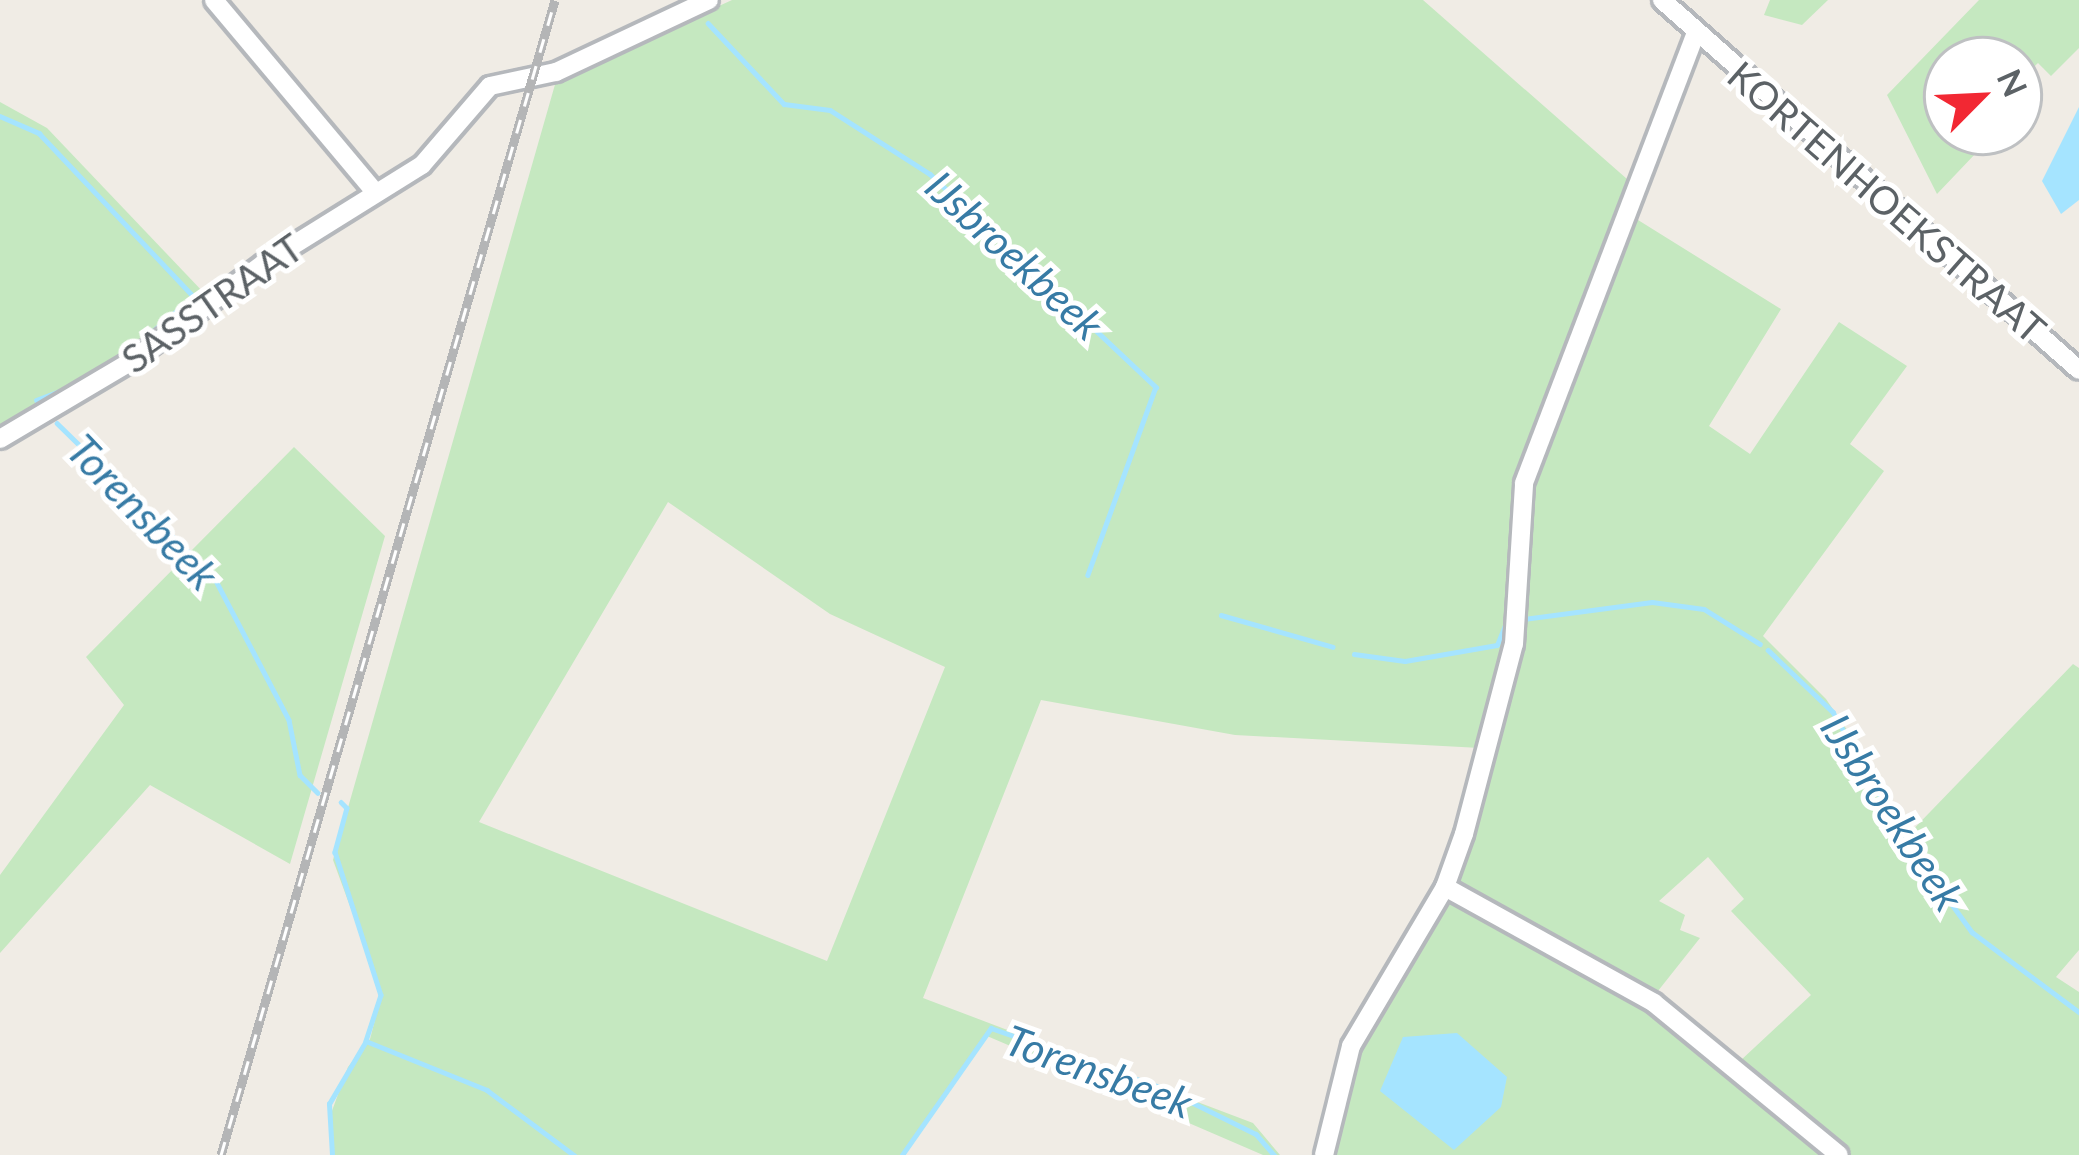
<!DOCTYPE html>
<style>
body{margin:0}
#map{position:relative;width:2079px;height:1155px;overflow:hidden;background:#f0ece5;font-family:Lato,sans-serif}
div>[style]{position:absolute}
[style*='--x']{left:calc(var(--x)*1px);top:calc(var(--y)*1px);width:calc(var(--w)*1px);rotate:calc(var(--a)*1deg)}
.green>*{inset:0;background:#c5e8c0}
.water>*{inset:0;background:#a5e4ff}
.stream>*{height:4.5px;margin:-2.25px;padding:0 2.25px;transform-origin:2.25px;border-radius:2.25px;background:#a5e4ff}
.roads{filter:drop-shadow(3px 0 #b5b8bc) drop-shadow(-3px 0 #b5b8bc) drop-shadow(0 3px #b5b8bc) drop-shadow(0 -3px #b5b8bc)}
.minor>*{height:18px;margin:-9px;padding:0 9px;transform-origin:9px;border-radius:9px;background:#fff}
.rail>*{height:9px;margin-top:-4.5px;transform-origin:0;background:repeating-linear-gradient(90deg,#fff 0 14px,#b4b5b6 0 28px);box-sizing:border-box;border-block:3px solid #b4b5b6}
span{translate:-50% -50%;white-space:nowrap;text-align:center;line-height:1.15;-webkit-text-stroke:10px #fff;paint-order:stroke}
.street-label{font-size:39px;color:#5c6266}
.water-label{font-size:42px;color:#377ba5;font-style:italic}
.north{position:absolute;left:1923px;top:36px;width:120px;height:120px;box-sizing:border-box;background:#fff;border:3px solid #bec0c2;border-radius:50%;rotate:66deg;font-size:33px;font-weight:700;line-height:48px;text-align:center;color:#5c6266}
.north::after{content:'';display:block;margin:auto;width:42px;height:54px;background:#f22833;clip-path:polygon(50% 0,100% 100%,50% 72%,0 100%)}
</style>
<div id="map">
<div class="green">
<div style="clip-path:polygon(evenodd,732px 0,1423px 0,1627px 179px,1516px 477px,1503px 651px,1480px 748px,1235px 735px,1041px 700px,923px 998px,1253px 1123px,1280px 1155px,1263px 1155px,987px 1036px,905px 1155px,333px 1155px,329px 1119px,348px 1067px,370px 1039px,382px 993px,333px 860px,556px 81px,732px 0,668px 502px,830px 614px,945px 667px,827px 961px,479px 822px,668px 502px)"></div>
<div style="clip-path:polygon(1770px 0,1828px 0,1802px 25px,1764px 15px)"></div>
<div style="clip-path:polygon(1979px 0,2079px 0,2079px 48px,2051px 76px,2038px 63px,2019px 81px,2019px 60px,1947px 60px,1947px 132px,1996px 132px,1937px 194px,1887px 95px)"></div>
<div style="clip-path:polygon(0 102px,47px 128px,205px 294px,91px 377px,0 429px)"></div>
<div style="clip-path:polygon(1630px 215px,1781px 309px,1709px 426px,1750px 454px,1839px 322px,1907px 366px,1850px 444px,1884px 471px,1763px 636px,1826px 699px,1873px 768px,1902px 841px,2073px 664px,2079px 668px,2079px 950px,2056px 977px,2079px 992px,2079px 1155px,1844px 1155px,1740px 1061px,1811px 995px,1731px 911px,1744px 899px,1708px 857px,1659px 901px,1685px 915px,1680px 930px,1700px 938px,1654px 996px,1453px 884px,1510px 686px,1528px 495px)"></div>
<div style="clip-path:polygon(294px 447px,385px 536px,290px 864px,150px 785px,0 953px,0 875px,124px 705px,86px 657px)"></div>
<div style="clip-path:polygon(1448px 895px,1643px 1001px,1827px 1155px,1331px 1155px,1349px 1067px)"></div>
</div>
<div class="water">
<div style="clip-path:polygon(2079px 107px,2079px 200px,2061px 214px,2042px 181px)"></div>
<div style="clip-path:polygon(1457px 1033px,1507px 1077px,1501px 1107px,1454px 1150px,1380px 1091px,1403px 1037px)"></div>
</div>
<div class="stream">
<div style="--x:708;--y:23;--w:111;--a:46.8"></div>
<div style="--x:784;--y:104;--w:46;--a:7.4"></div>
<div style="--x:830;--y:110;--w:119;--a:32.6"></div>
<div style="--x:930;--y:174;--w:311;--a:43.3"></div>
<div style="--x:1156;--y:387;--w:200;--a:109.9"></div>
<div style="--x:0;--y:116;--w:43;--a:23.6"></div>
<div style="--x:39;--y:133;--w:226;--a:46.6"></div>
<div style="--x:194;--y:297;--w:89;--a:140"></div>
<div style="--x:36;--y:400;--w:43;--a:-20.6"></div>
<div style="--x:57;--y:423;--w:220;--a:44.4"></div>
<div style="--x:214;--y:577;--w:161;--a:62.3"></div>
<div style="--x:289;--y:720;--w:56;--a:78.7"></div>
<div style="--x:300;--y:775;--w:25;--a:45"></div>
<div style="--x:1221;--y:615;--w:116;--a:15.9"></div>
<div style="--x:1523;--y:619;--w:130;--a:-7.5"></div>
<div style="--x:1652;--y:602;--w:52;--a:7.7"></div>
<div style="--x:1704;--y:609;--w:66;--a:32"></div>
<div style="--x:1768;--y:650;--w:90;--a:43.6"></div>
<div style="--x:1833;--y:712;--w:147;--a:60.6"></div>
<div style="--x:1905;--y:840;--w:114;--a:53.9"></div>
<div style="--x:1972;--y:932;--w:134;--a:36.8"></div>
<div style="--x:1354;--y:654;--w:51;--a:7.8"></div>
<div style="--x:1405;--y:661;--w:93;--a:-9.9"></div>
<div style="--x:1497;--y:645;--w:27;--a:-68"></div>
<div style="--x:341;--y:802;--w:8;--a:45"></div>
<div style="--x:347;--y:808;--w:46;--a:105.3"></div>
<div style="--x:335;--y:852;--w:150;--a:72.2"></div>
<div style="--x:381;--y:995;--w:48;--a:108.1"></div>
<div style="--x:366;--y:1041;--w:131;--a:22"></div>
<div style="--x:487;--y:1090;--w:109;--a:36.8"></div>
<div style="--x:332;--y:1155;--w:51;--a:-93.4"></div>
<div style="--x:329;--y:1104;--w:73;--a:-59.6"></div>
<div style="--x:902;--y:1155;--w:155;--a:-55"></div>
<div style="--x:991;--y:1028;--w:184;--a:19.3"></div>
<div style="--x:1165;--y:1089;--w:102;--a:26.3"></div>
<div style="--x:1256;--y:1134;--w:28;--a:49"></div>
</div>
<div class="roads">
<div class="minor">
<div style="--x:214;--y:0;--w:251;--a:50"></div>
<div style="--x:1662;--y:0;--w:557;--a:41.58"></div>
<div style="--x:0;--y:439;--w:147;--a:-30.6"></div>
<div style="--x:127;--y:364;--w:169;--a:-36.3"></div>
<div style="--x:263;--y:264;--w:187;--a:-31.9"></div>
<div style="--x:422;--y:165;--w:104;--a:-49.3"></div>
<div style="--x:490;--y:86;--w:67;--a:-12"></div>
<div style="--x:556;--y:72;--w:169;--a:-25.2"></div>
<div style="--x:1445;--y:887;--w:239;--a:29"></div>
<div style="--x:1654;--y:1003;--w:239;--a:39.4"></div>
<div style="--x:1324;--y:1155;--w:112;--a:-76.1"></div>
<div style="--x:1351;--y:1046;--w:185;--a:-59.4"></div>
<div style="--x:1445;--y:887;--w:56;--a:-70.3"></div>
<div style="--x:1464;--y:834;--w:196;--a:-75.3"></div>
<div style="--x:1514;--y:644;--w:161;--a:-86.4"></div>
<div style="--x:1524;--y:483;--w:483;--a:-69.1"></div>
</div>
</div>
<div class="rail">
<div style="--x:221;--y:1155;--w:1202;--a:-73.87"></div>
</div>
<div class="street-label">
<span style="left:1887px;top:202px;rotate:41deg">KORTENHOEKSTRAAT</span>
<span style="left:212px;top:303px;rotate:-35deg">SASSTRAAT</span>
</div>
<div class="water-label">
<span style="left:1015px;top:255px;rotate:43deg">IJsbroekbeek</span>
<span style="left:143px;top:512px;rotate:46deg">Torensbeek</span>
<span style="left:1893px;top:812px;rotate:57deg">IJsbroekbeek</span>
<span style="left:1099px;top:1071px;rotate:20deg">Torensbeek</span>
</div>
<div class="north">N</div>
</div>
